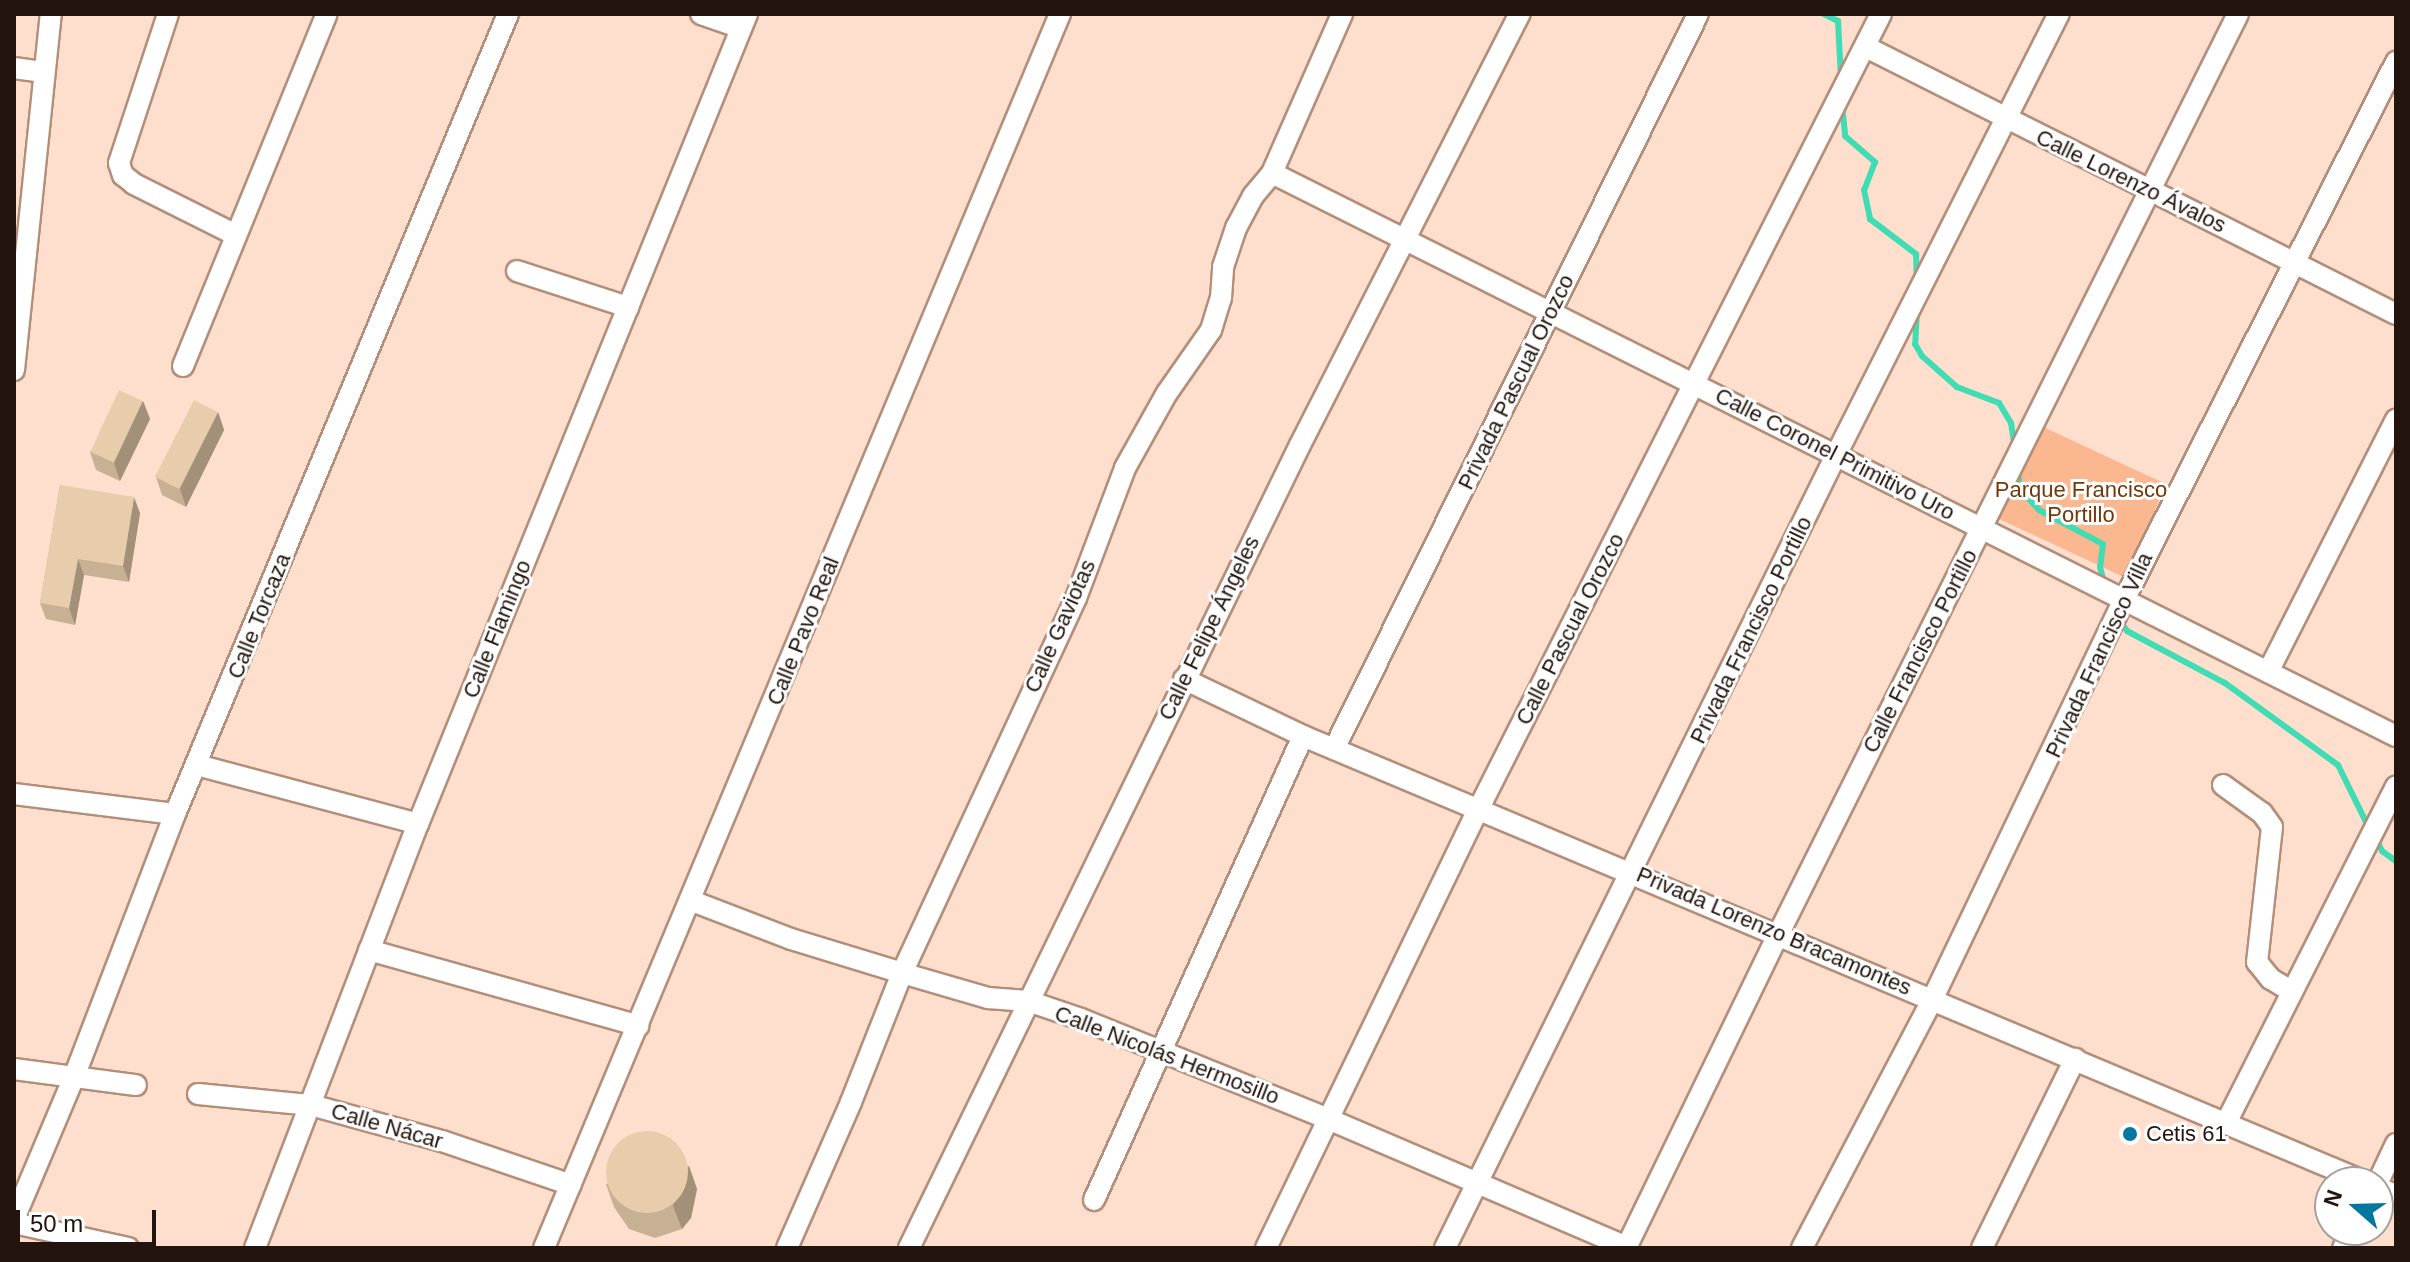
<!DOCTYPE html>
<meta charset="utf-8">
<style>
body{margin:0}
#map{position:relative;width:2410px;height:1262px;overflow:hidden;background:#fedfcd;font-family:Arial,sans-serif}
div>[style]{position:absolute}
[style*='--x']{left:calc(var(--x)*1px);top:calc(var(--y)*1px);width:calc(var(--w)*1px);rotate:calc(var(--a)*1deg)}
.green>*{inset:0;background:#fab790;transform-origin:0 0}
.stream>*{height:6px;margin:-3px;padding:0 3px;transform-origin:3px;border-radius:3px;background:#40dcb3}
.roads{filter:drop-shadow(2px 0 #b38e7a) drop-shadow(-2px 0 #b38e7a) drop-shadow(0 2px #b38e7a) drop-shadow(0 -2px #b38e7a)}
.minor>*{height:20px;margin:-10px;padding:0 10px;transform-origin:10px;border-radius:10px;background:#fff}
.wall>*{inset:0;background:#c8b094}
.shaded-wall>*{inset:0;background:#a29078}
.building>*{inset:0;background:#e8cdac;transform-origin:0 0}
.round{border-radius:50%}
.dots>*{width:22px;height:22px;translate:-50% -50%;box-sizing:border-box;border:4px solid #fff;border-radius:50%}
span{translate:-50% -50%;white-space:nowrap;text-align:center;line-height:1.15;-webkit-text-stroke:6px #fff;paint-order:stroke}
.street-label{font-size:22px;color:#23150d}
.park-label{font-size:22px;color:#753707}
.poi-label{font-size:22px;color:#23150d}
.left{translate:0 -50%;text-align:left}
.frame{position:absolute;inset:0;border:16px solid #23150d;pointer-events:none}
.north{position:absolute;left:2314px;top:1166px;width:80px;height:80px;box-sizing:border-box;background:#fff;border:2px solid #a7a19e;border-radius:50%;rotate:290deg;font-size:22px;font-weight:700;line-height:32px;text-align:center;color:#23150d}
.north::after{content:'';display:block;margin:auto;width:28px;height:36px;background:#0278a1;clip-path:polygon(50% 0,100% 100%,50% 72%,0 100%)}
.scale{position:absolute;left:16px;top:1210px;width:140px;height:36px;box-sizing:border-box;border:4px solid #23150d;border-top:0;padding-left:10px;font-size:24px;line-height:28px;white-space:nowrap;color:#23150d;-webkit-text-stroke:6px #fff;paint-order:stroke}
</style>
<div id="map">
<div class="green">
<div style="left:2039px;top:425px;width:141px;height:102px;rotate:25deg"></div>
</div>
<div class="stream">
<div style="--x:1824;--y:14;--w:16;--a:27"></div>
<div style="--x:1838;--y:21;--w:57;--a:87"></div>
<div style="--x:1842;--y:105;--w:31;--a:84"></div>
<div style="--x:1845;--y:136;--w:40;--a:41"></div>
<div style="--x:1875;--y:162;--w:30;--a:111"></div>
<div style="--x:1864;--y:190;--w:30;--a:78"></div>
<div style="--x:1870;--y:219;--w:58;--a:37.3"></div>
<div style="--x:1916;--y:254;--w:25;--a:88"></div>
<div style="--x:1917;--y:310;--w:34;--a:93"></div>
<div style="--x:1915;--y:344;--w:14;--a:60"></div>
<div style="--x:1922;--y:356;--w:47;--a:41.5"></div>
<div style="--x:1957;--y:387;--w:45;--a:20.9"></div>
<div style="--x:1999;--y:403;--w:23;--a:59"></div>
<div style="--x:2011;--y:423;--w:26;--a:81"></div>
<div style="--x:2018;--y:472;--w:18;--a:84"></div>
<div style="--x:2020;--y:490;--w:28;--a:46"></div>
<div style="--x:2039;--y:510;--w:72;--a:28"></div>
<div style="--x:2103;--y:544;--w:23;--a:97"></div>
<div style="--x:2100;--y:567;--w:20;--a:75"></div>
<div style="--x:2120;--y:621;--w:12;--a:55"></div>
<div style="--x:2127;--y:631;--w:111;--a:28"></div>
<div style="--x:2225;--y:683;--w:140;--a:36"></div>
<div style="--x:2338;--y:765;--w:70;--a:63.8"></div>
<div style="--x:2375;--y:837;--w:16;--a:63"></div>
<div style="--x:2382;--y:851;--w:17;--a:36"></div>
</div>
<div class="roads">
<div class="minor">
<div style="--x:168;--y:14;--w:157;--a:108.2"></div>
<div style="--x:119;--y:163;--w:13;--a:72"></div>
<div style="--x:123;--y:175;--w:14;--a:39"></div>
<div style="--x:134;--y:184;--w:114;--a:26.6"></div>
<div style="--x:701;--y:14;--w:42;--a:19.3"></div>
<div style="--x:1866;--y:47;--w:593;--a:26.74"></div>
<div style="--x:14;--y:68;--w:30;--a:8"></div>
<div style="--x:1272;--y:173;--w:1257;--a:26.61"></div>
<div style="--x:517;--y:271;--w:117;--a:18"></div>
<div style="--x:183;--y:366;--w:380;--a:-67.8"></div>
<div style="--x:14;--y:370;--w:358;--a:-84.1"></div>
<div style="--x:2268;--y:672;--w:283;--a:-63.1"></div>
<div style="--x:1184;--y:679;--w:132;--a:25.6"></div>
<div style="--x:1303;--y:736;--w:1152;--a:22.78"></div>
<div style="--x:1334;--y:749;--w:820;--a:-63.65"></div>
<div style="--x:197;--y:765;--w:229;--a:14.9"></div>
<div style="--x:2223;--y:785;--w:48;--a:35.7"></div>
<div style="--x:2262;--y:813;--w:17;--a:54"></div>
<div style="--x:2272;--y:827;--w:136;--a:96.3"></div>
<div style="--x:2257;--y:962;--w:22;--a:51"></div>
<div style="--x:2271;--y:979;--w:23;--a:31"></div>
<div style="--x:14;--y:794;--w:162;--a:7.1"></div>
<div style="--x:692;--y:901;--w:106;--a:21"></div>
<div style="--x:791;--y:939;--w:116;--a:17"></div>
<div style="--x:902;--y:973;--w:90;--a:16.2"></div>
<div style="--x:988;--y:998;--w:40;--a:4.3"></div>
<div style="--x:1028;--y:1001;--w:56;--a:18.8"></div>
<div style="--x:1081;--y:1019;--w:266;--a:22"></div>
<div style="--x:1328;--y:1119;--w:327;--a:23.2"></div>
<div style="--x:369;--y:950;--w:280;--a:15.7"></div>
<div style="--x:14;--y:1069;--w:123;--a:7.5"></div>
<div style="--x:198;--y:1094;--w:114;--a:5.6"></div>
<div style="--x:311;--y:1105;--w:136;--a:15.4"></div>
<div style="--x:442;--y:1141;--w:136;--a:18.8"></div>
<div style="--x:2226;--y:1123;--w:377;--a:-63.2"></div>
<div style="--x:2378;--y:1182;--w:42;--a:-64.7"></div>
<div style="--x:2378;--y:1188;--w:19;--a:21"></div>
<div style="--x:1094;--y:1200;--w:509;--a:-65.75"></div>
<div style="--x:14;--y:1219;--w:154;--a:-67.1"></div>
<div style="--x:74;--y:1077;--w:282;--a:-69"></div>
<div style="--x:175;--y:814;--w:867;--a:-67.4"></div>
<div style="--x:14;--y:1223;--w:117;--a:12.4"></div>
<div style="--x:255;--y:1248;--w:454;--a:-69"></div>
<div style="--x:418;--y:824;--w:874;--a:-67.89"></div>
<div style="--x:544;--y:1248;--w:1338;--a:-67.31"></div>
<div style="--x:787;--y:1248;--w:159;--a:-66.3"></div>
<div style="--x:851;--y:1102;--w:139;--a:-68.4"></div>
<div style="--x:902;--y:973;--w:413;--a:-65.1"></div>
<div style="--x:1076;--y:598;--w:139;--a:-69.3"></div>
<div style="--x:1125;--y:468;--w:86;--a:-60.8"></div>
<div style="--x:1167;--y:393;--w:77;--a:-55.1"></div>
<div style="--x:1211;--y:330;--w:34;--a:-73"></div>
<div style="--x:1221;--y:298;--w:31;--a:-86"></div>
<div style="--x:1223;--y:267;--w:41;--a:-71.6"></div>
<div style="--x:1236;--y:228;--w:36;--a:-62"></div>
<div style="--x:1253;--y:196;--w:30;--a:-50"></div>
<div style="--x:1272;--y:173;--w:174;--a:-66.2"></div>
<div style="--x:909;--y:1248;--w:893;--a:-64.04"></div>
<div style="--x:1300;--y:445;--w:484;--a:-63"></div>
<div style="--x:1266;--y:1248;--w:487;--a:-64.2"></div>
<div style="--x:1478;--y:810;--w:892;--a:-63.15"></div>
<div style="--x:1445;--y:1248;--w:884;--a:-63.75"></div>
<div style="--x:1836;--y:455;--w:494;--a:-63.2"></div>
<div style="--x:1626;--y:1248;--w:348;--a:-64.1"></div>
<div style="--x:1778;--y:935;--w:1029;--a:-63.46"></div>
<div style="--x:1802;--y:1248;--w:282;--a:-62.3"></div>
<div style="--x:1933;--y:998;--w:444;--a:-64.4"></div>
<div style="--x:2125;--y:598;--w:601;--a:-63.18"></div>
<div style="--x:1982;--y:1248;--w:211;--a:-63.8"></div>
<div style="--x:2343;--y:1248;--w:21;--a:-61"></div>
</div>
</div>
<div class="wall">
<div style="clip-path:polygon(143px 401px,150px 419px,120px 481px,96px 470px,90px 452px)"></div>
<div style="clip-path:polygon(218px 412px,224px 430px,186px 507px,162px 495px,156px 477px)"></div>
<div style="clip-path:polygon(60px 485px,140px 513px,129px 582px,84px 575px,75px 625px,46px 619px,40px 603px)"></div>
<div style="clip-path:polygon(689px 1166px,697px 1189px,691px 1218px,682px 1229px,655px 1238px,629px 1229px,614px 1207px,606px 1184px)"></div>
</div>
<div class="shaded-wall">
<div style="clip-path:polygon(143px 401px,150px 419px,120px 481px,114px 463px)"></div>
<div style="clip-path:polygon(218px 412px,224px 430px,186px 507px,180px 489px)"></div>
<div style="clip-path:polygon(134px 497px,140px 513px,129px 582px,123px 566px)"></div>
<div style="clip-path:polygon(78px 559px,84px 575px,75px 625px,69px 608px)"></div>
<div style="clip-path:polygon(689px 1166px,697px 1189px,691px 1218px,682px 1229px,673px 1206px)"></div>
</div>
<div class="building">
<div style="left:119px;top:390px;width:26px;height:68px;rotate:25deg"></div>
<div style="left:194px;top:400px;width:27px;height:86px;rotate:27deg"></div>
<div style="clip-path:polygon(60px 485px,134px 497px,123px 566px,78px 559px,69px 608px,40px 603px)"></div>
<div class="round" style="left:606px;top:1131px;width:82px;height:82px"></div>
</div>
<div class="dots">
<div style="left:2130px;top:1134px;background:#0278a1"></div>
</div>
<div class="street-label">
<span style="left:2131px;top:181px;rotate:26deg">Calle Lorenzo Ávalos</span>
<span style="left:1516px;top:382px;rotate:-64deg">Privada Pascual Orozco</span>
<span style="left:1835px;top:454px;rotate:27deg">Calle Coronel Primitivo Uro</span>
<span style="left:259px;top:616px;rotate:-68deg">Calle Torcaza</span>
<span style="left:1060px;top:626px;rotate:-66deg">Calle Gaviotas</span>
<span style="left:1209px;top:628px;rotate:-64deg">Calle Felipe Ángeles</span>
<span style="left:497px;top:629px;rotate:-68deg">Calle Flamingo</span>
<span style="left:1570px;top:629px;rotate:-63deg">Calle Pascual Orozco</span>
<span style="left:1751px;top:630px;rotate:-64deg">Privada Francisco Portillo</span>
<span style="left:803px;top:631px;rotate:-68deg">Calle Pavo Real</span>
<span style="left:1920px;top:651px;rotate:-63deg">Calle Francisco Portillo</span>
<span style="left:2099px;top:655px;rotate:-65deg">Privada Francisco Villa</span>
<span style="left:1774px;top:931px;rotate:23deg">Privada Lorenzo Bracamontes</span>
<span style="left:1167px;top:1055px;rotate:21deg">Calle Nicolás Hermosillo</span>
<span style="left:387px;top:1126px;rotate:16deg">Calle Nácar</span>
</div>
<div class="park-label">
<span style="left:2081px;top:502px">Parque Francisco<br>Portillo</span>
</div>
<div class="poi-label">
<span class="left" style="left:2146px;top:1134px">Cetis 61</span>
</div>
<div class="frame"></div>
<div class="north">N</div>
<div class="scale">50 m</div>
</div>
